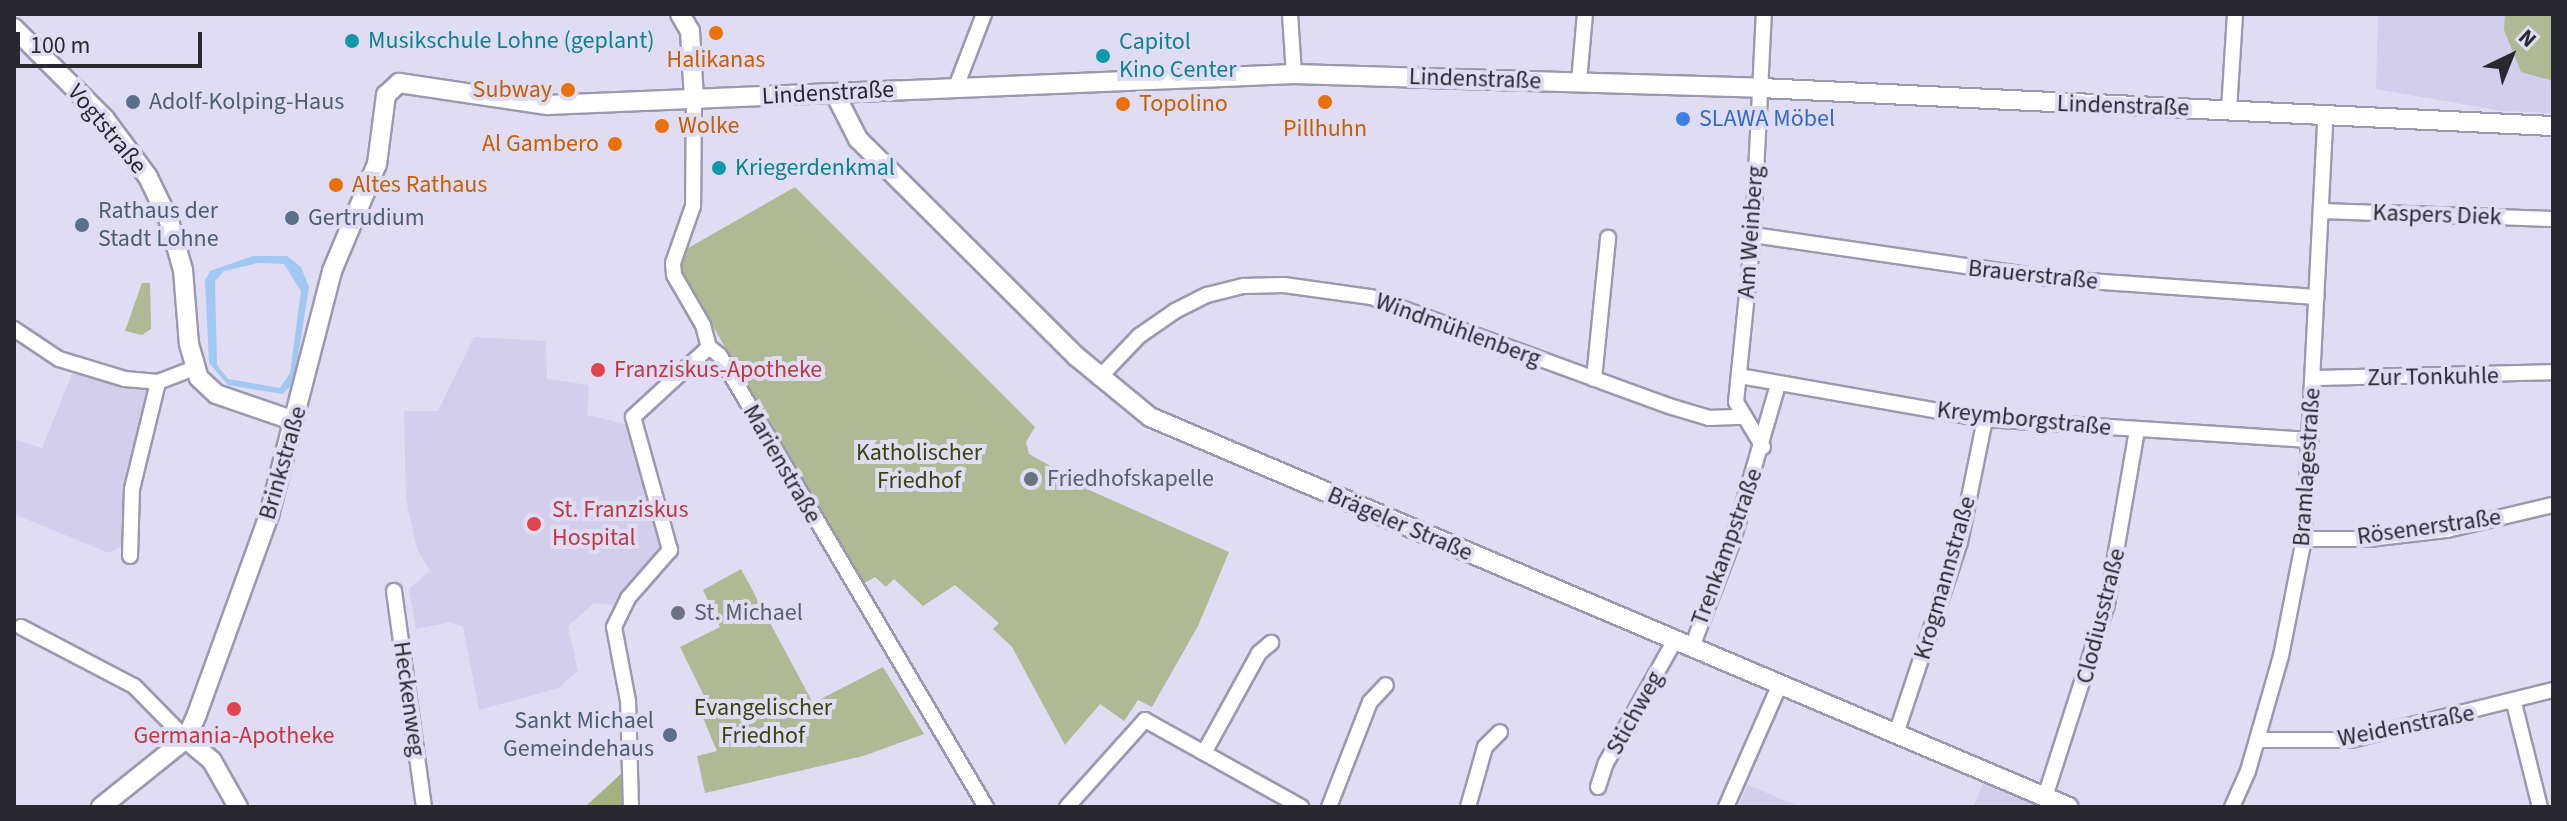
<!DOCTYPE html>
<meta charset="utf-8">
<style>
body{margin:0}
#map{position:relative;width:2567px;height:821px;overflow:hidden;background:#dfdcf3;font-family:"Source Sans 3",sans-serif}
div>[style]{position:absolute}
[style*='--x']{left:calc(var(--x)*1px);top:calc(var(--y)*1px);width:calc(var(--w)*1px);rotate:calc(var(--a)*1deg)}
.built>*{inset:0;background:#d2ceec}
.green>*{inset:0;background:#afba95}
.forest>*{inset:0;background:#a3b280}
.water>*{inset:0;background:#a1c8f0}
.roads{filter:drop-shadow(2px 0 #9c99ae) drop-shadow(-2px 0 #9c99ae) drop-shadow(0 2px #9c99ae) drop-shadow(0 -2px #9c99ae)}
.street>*{height:14px;margin:-7px;padding:0 7px;transform-origin:7px;border-radius:7px;background:#fff}
.secondary>*{height:18px;margin:-9px;padding:0 9px;transform-origin:9px;border-radius:9px;background:#fff}
.dots>*{width:22px;height:22px;translate:-50% -50%;box-sizing:border-box;border:4px solid #dfdcf3;border-radius:50%}
span{translate:-50% -50%;white-space:nowrap;text-align:center;line-height:1.15;-webkit-text-stroke:8px #dfdcf3;paint-order:stroke}
.culture-label{font-size:24px;color:#0d838f}
.left{translate:0 -50%;text-align:left}
.food-label{font-size:24px;color:#c56008}
.right{translate:-100% -50%;text-align:right}
.street-label{font-size:24px;color:#292831}
.service-label{font-size:24px;color:#4e5e75}
.shop-label{font-size:24px;color:#366cbe}
.health-label{font-size:24px;color:#be3a42}
.park-label{font-size:24px;color:#39450b}
.worship-label{font-size:24px;color:#5b616d}
.frame{position:absolute;inset:0;border:16px solid #292831;pointer-events:none}
.north{position:absolute;left:2471px;top:16px;width:80px;height:80px;-webkit-text-stroke:6px #dfdcf3;paint-order:stroke;rotate:43deg;font-size:22px;font-weight:700;line-height:32px;text-align:center;color:#292831}
.north::after{content:'';display:block;margin:auto;width:28px;height:36px;background:#292831;clip-path:polygon(50% 0,100% 100%,50% 72%,0 100%)}
.scale{position:absolute;left:16px;top:32px;width:186px;height:36px;box-sizing:border-box;border:4px solid #292831;border-top:0;padding-left:10px;font-size:24px;line-height:28px;white-space:nowrap;color:#292831;-webkit-text-stroke:6px #dfdcf3;paint-order:stroke}
</style>
<div id="map">
<div class="built">
<div style="clip-path:polygon(2378px 14px,2553px 14px,2553px 113px,2502px 111px,2376px 89px)"></div>
<div style="clip-path:polygon(474px 337px,546px 341px,547px 379px,589px 385px,587px 415px,625px 424px,644px 470px,664px 550px,613px 605px,594px 603px,568px 626px,578px 671px,558px 688px,479px 710px,463px 627px,451px 622px,416px 629px,409px 589px,430px 571px,417px 549px,406px 499px,404px 411px,438px 411px)"></div>
<div style="clip-path:polygon(74px 369px,151px 391px,123px 501px,126px 543px,109px 553px,14px 514px,14px 439px,42px 448px)"></div>
<div style="clip-path:polygon(1984px 782px,2043px 807px,1973px 807px)"></div>
<div style="clip-path:polygon(1748px 785px,1800px 807px,1738px 807px)"></div>
</div>
<div class="green">
<div style="clip-path:polygon(2505px 14px,2553px 14px,2553px 81px,2521px 72px,2504px 30px)"></div>
<div style="clip-path:polygon(795px 187px,1035px 427px,1026px 442px,1029px 454px,1072px 478px,1071px 482px,1229px 552px,1198px 626px,1152px 707px,1138px 700px,1124px 721px,1100px 704px,1065px 745px,1012px 647px,993px 629px,999px 623px,955px 585px,923px 606px,894px 579px,886px 587px,875px 577px,861px 585px,682px 272px,683px 254px,690px 247px)"></div>
<div style="clip-path:polygon(142px 283px,150px 283px,151px 329px,142px 335px,125px 331px)"></div>
<div style="clip-path:polygon(741px 569px,813px 703px,883px 667px,924px 734px,863px 756px,705px 793px,697px 756px,717px 751px,698px 706px,707px 702px,680px 647px,720px 627px,703px 590px)"></div>
</div>
<div class="forest">
<div style="clip-path:polygon(624px 771px,625px 807px,585px 807px)"></div>
</div>
<div class="water">
<div style="clip-path:polygon(evenodd,253px 256px,287px 256px,301px 267px,309px 287px,294px 383px,282px 394px,228px 385px,209px 363px,205px 280px,210px 271px,253px 256px,258px 263px,284px 264px,301px 291px,290px 373px,280px 388px,228px 379px,217px 365px,215px 281px,224px 271px,258px 263px)"></div>
</div>
<div class="roads">
<div class="street">
<div style="--x:1290;--y:14;--w:60;--a:86.2"></div>
<div style="--x:1579;--y:82;--w:68;--a:-85"></div>
<div style="--x:956;--y:87;--w:78;--a:-69"></div>
<div style="--x:694;--y:99;--w:107;--a:90.5"></div>
<div style="--x:693;--y:206;--w:60;--a:109.3"></div>
<div style="--x:673;--y:263;--w:12;--a:85"></div>
<div style="--x:674;--y:275;--w:58;--a:59.9"></div>
<div style="--x:703;--y:325;--w:23;--a:75"></div>
<div style="--x:709;--y:347;--w:14;--a:39"></div>
<div style="--x:720;--y:356;--w:524;--a:59.47"></div>
<div style="--x:2229;--y:110;--w:96;--a:-86.4"></div>
<div style="--x:2321;--y:211;--w:232;--a:2"></div>
<div style="--x:1753;--y:235;--w:296;--a:8.3"></div>
<div style="--x:2046;--y:278;--w:271;--a:4"></div>
<div style="--x:14;--y:329;--w:54;--a:33.7"></div>
<div style="--x:59;--y:359;--w:69;--a:16.9"></div>
<div style="--x:125;--y:379;--w:33;--a:5"></div>
<div style="--x:158;--y:382;--w:39;--a:-21"></div>
<div style="--x:1740;--y:376;--w:249;--a:10"></div>
<div style="--x:1985;--y:419;--w:326;--a:3.7"></div>
<div style="--x:1099;--y:378;--w:58;--a:-46.4"></div>
<div style="--x:1139;--y:336;--w:44;--a:-34.8"></div>
<div style="--x:1175;--y:311;--w:36;--a:-27"></div>
<div style="--x:1207;--y:295;--w:38;--a:-14"></div>
<div style="--x:1244;--y:286;--w:40;--a:-1.4"></div>
<div style="--x:1284;--y:285;--w:88;--a:7.9"></div>
<div style="--x:1371;--y:297;--w:317;--a:20.1"></div>
<div style="--x:1669;--y:406;--w:42;--a:16.7"></div>
<div style="--x:1709;--y:418;--w:34;--a:-2"></div>
<div style="--x:2313;--y:378;--w:240;--a:-1.4"></div>
<div style="--x:1594;--y:379;--w:142;--a:-84.3"></div>
<div style="--x:1763;--y:447;--w:52;--a:-121"></div>
<div style="--x:1736;--y:402;--w:168;--a:-84.2"></div>
<div style="--x:1753;--y:235;--w:221;--a:-87.2"></div>
<div style="--x:2304;--y:539;--w:65;--a:0"></div>
<div style="--x:2369;--y:539;--w:79;--a:-6.6"></div>
<div style="--x:2447;--y:530;--w:109;--a:-13.3"></div>
<div style="--x:130;--y:556;--w:67;--a:-88.3"></div>
<div style="--x:132;--y:489;--w:110;--a:-76.3"></div>
<div style="--x:394;--y:591;--w:218;--a:82.1"></div>
<div style="--x:21;--y:627;--w:127;--a:27.6"></div>
<div style="--x:134;--y:686;--w:74;--a:45.5"></div>
<div style="--x:1692;--y:647;--w:111;--a:-69"></div>
<div style="--x:1732;--y:543;--w:165;--a:-73.8"></div>
<div style="--x:2514;--y:703;--w:107;--a:76"></div>
<div style="--x:1896;--y:734;--w:202;--a:-71.6"></div>
<div style="--x:1960;--y:542;--w:126;--a:-78.5"></div>
<div style="--x:2257;--y:740;--w:94;--a:0"></div>
<div style="--x:2351;--y:740;--w:208;--a:-13.9"></div>
<div style="--x:1205;--y:751;--w:112;--a:-61.1"></div>
<div style="--x:1259;--y:653;--w:16;--a:-40"></div>
<div style="--x:1598;--y:787;--w:25;--a:-72"></div>
<div style="--x:1606;--y:763;--w:141;--a:-60.7"></div>
<div style="--x:2045;--y:797;--w:203;--a:-72.2"></div>
<div style="--x:2107;--y:604;--w:176;--a:-80.2"></div>
<div style="--x:631;--y:807;--w:106;--a:-91.6"></div>
<div style="--x:628;--y:701;--w:75;--a:-100.7"></div>
<div style="--x:614;--y:627;--w:32;--a:-64"></div>
<div style="--x:628;--y:598;--w:64;--a:-48.8"></div>
<div style="--x:670;--y:550;--w:138;--a:-105.5"></div>
<div style="--x:633;--y:417;--w:103;--a:-42.6"></div>
<div style="--x:1067;--y:807;--w:117;--a:-48.1"></div>
<div style="--x:1145;--y:720;--w:179;--a:29.1"></div>
<div style="--x:1329;--y:807;--w:113;--a:-68.7"></div>
<div style="--x:1370;--y:702;--w:23;--a:-47"></div>
<div style="--x:1468;--y:807;--w:62;--a:-74.2"></div>
<div style="--x:1485;--y:747;--w:21;--a:-45"></div>
<div style="--x:1726;--y:807;--w:134;--a:-66.3"></div>
<div style="--x:2232;--y:807;--w:39;--a:-66"></div>
<div style="--x:2248;--y:771;--w:120;--a:-74"></div>
<div style="--x:2281;--y:656;--w:119;--a:-78.9"></div>
<div style="--x:2304;--y:539;--w:422;--a:-87.1"></div>
</div>
<div class="secondary">
<div style="--x:680;--y:14;--w:20;--a:60"></div>
<div style="--x:690;--y:31;--w:68;--a:86.6"></div>
<div style="--x:14;--y:28;--w:129;--a:45"></div>
<div style="--x:105;--y:119;--w:72;--a:53.4"></div>
<div style="--x:148;--y:177;--w:49;--a:64.5"></div>
<div style="--x:169;--y:221;--w:51;--a:74.1"></div>
<div style="--x:183;--y:270;--w:74;--a:85.4"></div>
<div style="--x:189;--y:344;--w:35;--a:74"></div>
<div style="--x:199;--y:378;--w:23;--a:43"></div>
<div style="--x:216;--y:394;--w:80;--a:18.9"></div>
<div style="--x:835;--y:94;--w:51;--a:62.9"></div>
<div style="--x:858;--y:139;--w:309;--a:44.9"></div>
<div style="--x:1077;--y:357;--w:94;--a:39.4"></div>
<div style="--x:1150;--y:417;--w:998;--a:23"></div>
<div style="--x:186;--y:739;--w:34;--a:40"></div>
<div style="--x:212;--y:761;--w:53;--a:60.5"></div>
<div style="--x:101;--y:807;--w:109;--a:-38.7"></div>
<div style="--x:186;--y:739;--w:27;--a:-66"></div>
<div style="--x:197;--y:714;--w:212;--a:-70.1"></div>
<div style="--x:269;--y:515;--w:252;--a:-75.5"></div>
<div style="--x:332;--y:271;--w:116;--a:-67.2"></div>
<div style="--x:377;--y:164;--w:70;--a:-82.6"></div>
<div style="--x:386;--y:95;--w:18;--a:-43"></div>
<div style="--x:399;--y:83;--w:150;--a:8.5"></div>
<div style="--x:547;--y:105;--w:748;--a:-2.38"></div>
<div style="--x:1294;--y:74;--w:467;--a:1.7"></div>
<div style="--x:1761;--y:88;--w:793;--a:2.75"></div>
</div>
</div>
<div class="dots">
<div style="left:716px;top:33px;background:#e8710a"></div>
<div style="left:352px;top:41px;background:#0f9aa8"></div>
<div style="left:1103px;top:56px;background:#0f9aa8"></div>
<div style="left:568px;top:90px;background:#e8710a"></div>
<div style="left:133px;top:102px;background:#5c6f8a"></div>
<div style="left:1325px;top:102px;background:#e8710a"></div>
<div style="left:1123px;top:104px;background:#e8710a"></div>
<div style="left:1683px;top:119px;background:#3f7fe0"></div>
<div style="left:662px;top:126px;background:#e8710a"></div>
<div style="left:615px;top:144px;background:#e8710a"></div>
<div style="left:719px;top:168px;background:#0f9aa8"></div>
<div style="left:336px;top:185px;background:#e8710a"></div>
<div style="left:292px;top:218px;background:#5c6f8a"></div>
<div style="left:82px;top:225px;background:#5c6f8a"></div>
<div style="left:598px;top:370px;background:#e0444e"></div>
<div style="left:1031px;top:479px;background:#6b7280"></div>
<div style="left:534px;top:524px;background:#e0444e"></div>
<div style="left:678px;top:613px;background:#6b7280"></div>
<div style="left:234px;top:709px;background:#e0444e"></div>
<div style="left:670px;top:735px;background:#5c6f8a"></div>
</div>
<div class="culture-label">
<span class="left" style="left:368px;top:41px">Musikschule Lohne (geplant)</span>
<span class="left" style="left:1119px;top:56px">Capitol<br>Kino Center</span>
<span class="left" style="left:735px;top:168px">Kriegerdenkmal</span>
</div>
<div class="food-label">
<span style="left:716px;top:60px">Halikanas</span>
<span class="right" style="left:552px;top:90px">Subway</span>
<span class="left" style="left:1139px;top:104px">Topolino</span>
<span class="left" style="left:678px;top:126px">Wolke</span>
<span style="left:1325px;top:129px">Pillhuhn</span>
<span class="right" style="left:599px;top:144px">Al Gambero</span>
<span class="left" style="left:352px;top:185px">Altes Rathaus</span>
</div>
<div class="street-label">
<span style="left:1475px;top:79px;rotate:2deg">Lindenstraße</span>
<span style="left:828px;top:93px;rotate:-3deg">Lindenstraße</span>
<span style="left:2123px;top:106px;rotate:2deg">Lindenstraße</span>
<span style="left:107px;top:129px;rotate:50deg">Vogtstraße</span>
<span style="left:2437px;top:215px;rotate:2deg">Kaspers Diek</span>
<span style="left:1751px;top:232px;rotate:-86deg">Am Weinberg</span>
<span style="left:2033px;top:275px;rotate:6deg">Brauerstraße</span>
<span style="left:1458px;top:330px;rotate:20deg">Windmühlenberg</span>
<span style="left:2433px;top:377px;rotate:-1deg">Zur Tonkuhle</span>
<span style="left:2024px;top:419px;rotate:6deg">Kreymborgstraße</span>
<span style="left:283px;top:463px;rotate:-74deg">Brinkstraße</span>
<span style="left:782px;top:464px;rotate:60deg">Marienstraße</span>
<span style="left:2307px;top:467px;rotate:-86deg">Bramlagestraße</span>
<span style="left:1400px;top:524px;rotate:23deg">Brägeler Straße</span>
<span style="left:2429px;top:527px;rotate:-8deg">Rösenerstraße</span>
<span style="left:1727px;top:547px;rotate:-70deg">Trenkampstraße</span>
<span style="left:1945px;top:578px;rotate:-74deg">Krogmannstraße</span>
<span style="left:2101px;top:616px;rotate:-76deg">Clodiusstraße</span>
<span style="left:409px;top:699px;rotate:82deg">Heckenweg</span>
<span style="left:1635px;top:713px;rotate:-61deg">Stichweg</span>
<span style="left:2406px;top:726px;rotate:-11deg">Weidenstraße</span>
</div>
<div class="service-label">
<span class="left" style="left:149px;top:102px">Adolf-Kolping-Haus</span>
<span class="left" style="left:98px;top:225px">Rathaus der<br>Stadt Lohne</span>
<span class="left" style="left:308px;top:218px">Gertrudium</span>
<span class="right" style="left:654px;top:735px">Sankt Michael<br>Gemeindehaus</span>
</div>
<div class="shop-label">
<span class="left" style="left:1699px;top:119px">SLAWA Möbel</span>
</div>
<div class="health-label">
<span class="left" style="left:614px;top:370px">Franziskus-Apotheke</span>
<span class="left" style="left:552px;top:524px">St. Franziskus<br>Hospital</span>
<span style="left:234px;top:736px">Germania-Apotheke</span>
</div>
<div class="park-label">
<span style="left:919px;top:467px">Katholischer<br>Friedhof</span>
<span style="left:763px;top:722px">Evangelischer<br>Friedhof</span>
</div>
<div class="worship-label">
<span class="left" style="left:1047px;top:479px">Friedhofskapelle</span>
<span class="left" style="left:694px;top:613px">St. Michael</span>
</div>
<div class="frame"></div>
<div class="north">N</div>
<div class="scale">100 m</div>
</div>
